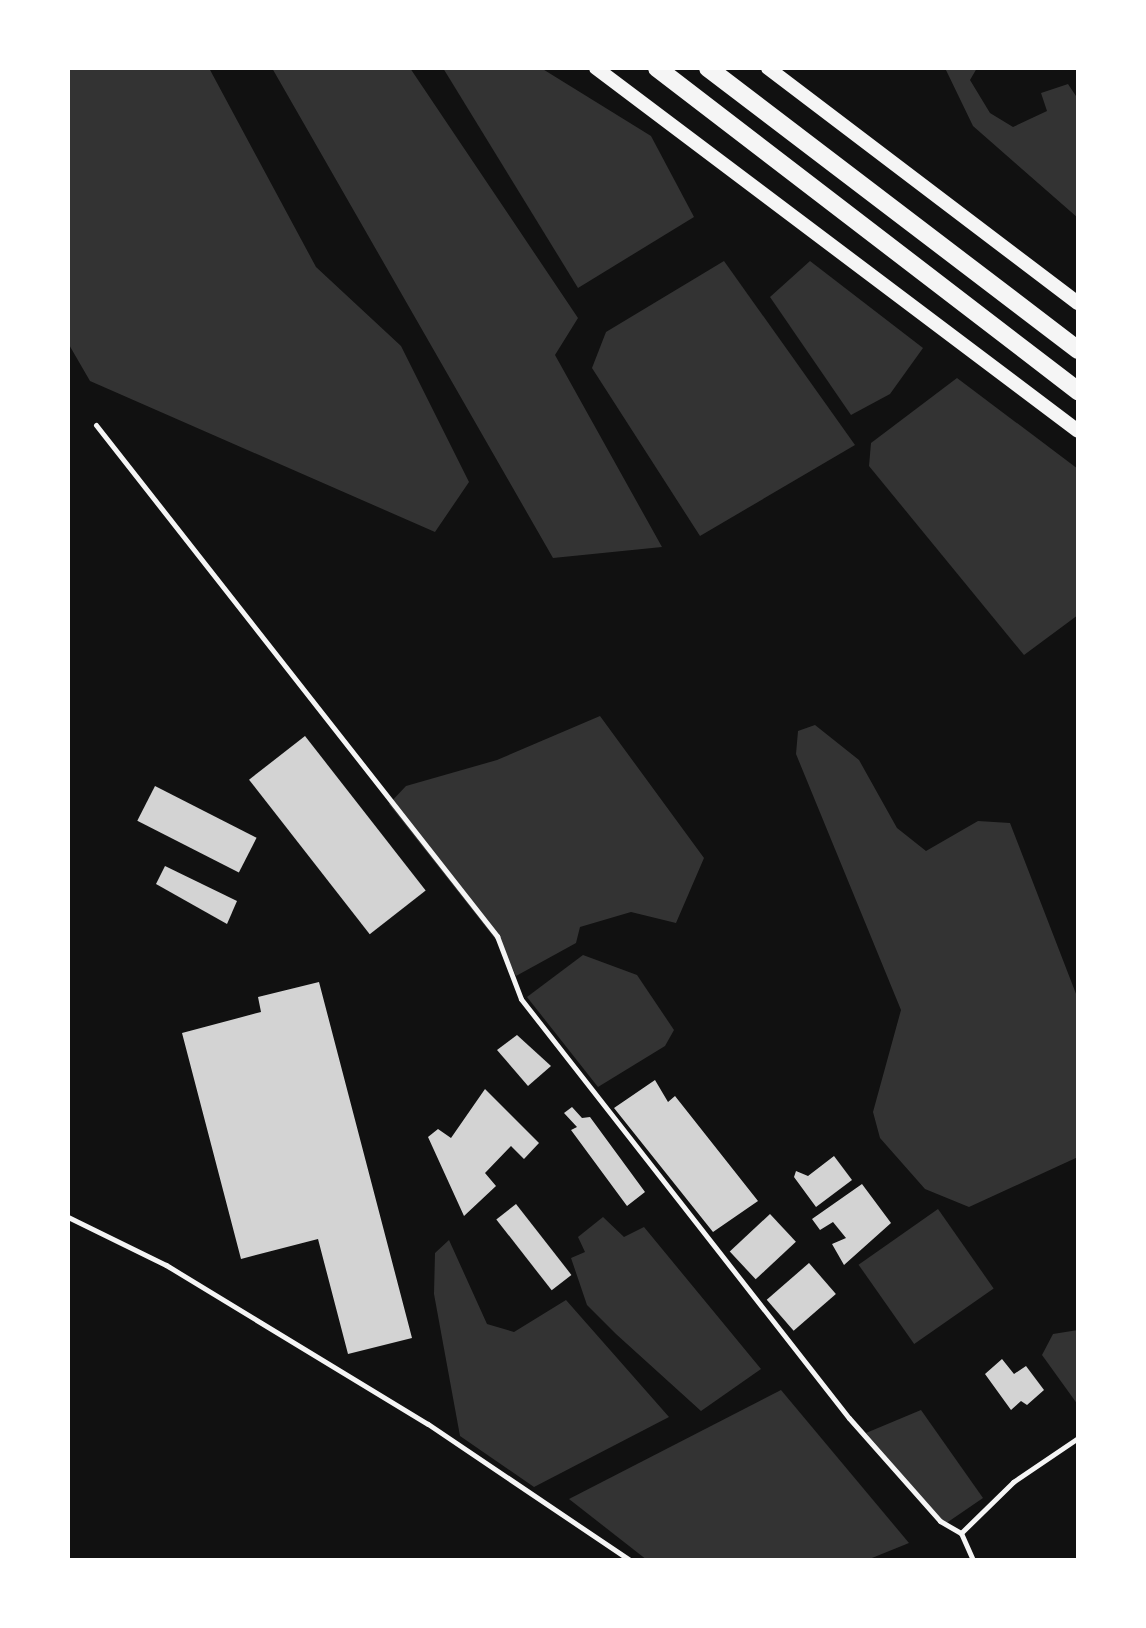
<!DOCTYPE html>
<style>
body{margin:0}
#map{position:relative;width:1146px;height:1628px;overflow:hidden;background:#111;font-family:"Varela Round",sans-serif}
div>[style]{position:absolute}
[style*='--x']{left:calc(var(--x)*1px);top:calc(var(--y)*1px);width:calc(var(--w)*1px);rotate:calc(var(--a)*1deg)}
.water>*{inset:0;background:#333;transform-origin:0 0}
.building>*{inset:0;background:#d3d3d3;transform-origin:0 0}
.service>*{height:5px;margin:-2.5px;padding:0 2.5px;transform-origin:2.5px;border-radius:2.5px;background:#f5f5f5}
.tertiary>*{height:14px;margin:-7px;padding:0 7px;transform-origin:7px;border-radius:7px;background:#f5f5f5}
.trunk>*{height:18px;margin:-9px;padding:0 9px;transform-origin:9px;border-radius:9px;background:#f5f5f5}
span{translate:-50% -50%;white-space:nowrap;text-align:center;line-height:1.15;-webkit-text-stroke:8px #fff;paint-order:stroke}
.frame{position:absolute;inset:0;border:70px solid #fff;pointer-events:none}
</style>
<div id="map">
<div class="water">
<div style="clip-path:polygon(68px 68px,209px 68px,316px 267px,401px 346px,469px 482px,435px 532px,90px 381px,68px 343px)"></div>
<div style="clip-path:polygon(272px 68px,410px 68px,578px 318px,555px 355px,662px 547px,553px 558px)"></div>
<div style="clip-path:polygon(443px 68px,541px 68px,651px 136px,694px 217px,578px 288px)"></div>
<div style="clip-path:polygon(945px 68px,977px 68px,970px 80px,990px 113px,1013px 127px,1047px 111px,1041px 93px,1068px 84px,1078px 99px,1078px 218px,973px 126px)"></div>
<div style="clip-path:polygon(724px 261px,855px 445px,700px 536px,592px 368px,606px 332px)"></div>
<div style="clip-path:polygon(810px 261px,923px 348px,890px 394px,851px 415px,770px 297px)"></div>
<div style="clip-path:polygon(957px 378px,1078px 469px,1078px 615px,1024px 655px,869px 466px,871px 443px)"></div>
<div style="clip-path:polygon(600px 716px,704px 858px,676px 923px,631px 912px,580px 927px,576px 943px,516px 976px,504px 950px,389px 804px,406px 786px,497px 760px)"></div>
<div style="clip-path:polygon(815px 725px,859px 760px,897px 828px,926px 851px,978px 821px,1010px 823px,1078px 999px,1078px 1157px,969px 1207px,925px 1189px,880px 1138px,873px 1112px,901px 1010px,796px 754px,798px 731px)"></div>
<div style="clip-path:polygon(583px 955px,637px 975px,674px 1030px,665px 1046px,598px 1087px,527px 997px)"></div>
<div style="left:938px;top:1209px;width:97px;height:97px;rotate:55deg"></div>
<div style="clip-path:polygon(603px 1217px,624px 1237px,644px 1227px,761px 1369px,701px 1411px,616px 1334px,587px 1305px,571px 1258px,585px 1252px,578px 1237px)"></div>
<div style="clip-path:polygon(449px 1240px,487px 1324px,514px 1332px,566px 1300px,669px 1417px,534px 1487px,460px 1436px,434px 1294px,435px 1253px)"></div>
<div style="clip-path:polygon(1078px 1330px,1078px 1405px,1042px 1355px,1053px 1334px)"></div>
<div style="clip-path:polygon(781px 1390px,909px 1543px,867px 1560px,647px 1560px,569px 1499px)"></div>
<div style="clip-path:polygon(921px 1410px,983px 1498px,945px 1524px,866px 1433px)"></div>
</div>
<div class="building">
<div style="left:305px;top:736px;width:196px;height:71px;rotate:52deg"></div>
<div style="left:155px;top:786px;width:114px;height:39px;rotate:27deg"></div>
<div style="clip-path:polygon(165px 866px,237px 901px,227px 924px,156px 884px)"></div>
<div style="clip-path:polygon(319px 982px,412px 1338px,348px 1354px,318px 1239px,241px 1259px,182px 1033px,261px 1012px,258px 997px)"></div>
<div style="clip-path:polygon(517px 1035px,551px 1066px,528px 1086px,497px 1050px)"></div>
<div style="clip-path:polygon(655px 1080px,668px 1102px,675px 1096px,758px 1201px,713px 1232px,614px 1108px)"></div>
<div style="clip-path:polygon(485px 1089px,539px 1143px,524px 1159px,511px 1146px,485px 1173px,496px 1186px,464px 1216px,428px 1137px,438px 1129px,451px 1138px)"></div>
<div style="clip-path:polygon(572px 1107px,582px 1118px,590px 1117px,645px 1192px,627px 1206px,571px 1130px,577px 1127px,564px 1113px)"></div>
<div style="clip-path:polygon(834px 1156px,852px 1180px,816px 1207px,794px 1177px,796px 1171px,808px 1176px)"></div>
<div style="clip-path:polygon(862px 1184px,891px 1223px,844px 1265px,832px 1244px,846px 1238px,833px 1222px,820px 1230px,812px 1219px)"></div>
<div style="left:516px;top:1204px;width:90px;height:25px;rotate:52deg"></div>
<div style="left:770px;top:1214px;width:38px;height:55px;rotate:47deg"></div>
<div style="left:809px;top:1263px;width:41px;height:56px;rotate:49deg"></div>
<div style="clip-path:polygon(1002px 1359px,1014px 1374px,1026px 1366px,1044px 1390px,1027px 1405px,1021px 1401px,1011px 1410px,985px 1374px)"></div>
</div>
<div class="service">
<div style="--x:96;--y:425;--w:650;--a:51.88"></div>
<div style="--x:497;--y:936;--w:67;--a:69.1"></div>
<div style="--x:521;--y:999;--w:532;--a:51.95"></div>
<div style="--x:849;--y:1418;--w:137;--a:48.5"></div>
<div style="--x:940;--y:1521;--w:24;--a:30"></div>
<div style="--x:961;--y:1533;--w:30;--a:66"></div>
<div style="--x:68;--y:1217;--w:109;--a:26.1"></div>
<div style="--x:166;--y:1265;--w:306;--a:31.3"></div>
<div style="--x:428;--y:1424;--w:244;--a:34"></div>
<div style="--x:961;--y:1533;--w:73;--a:-44.4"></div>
<div style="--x:1013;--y:1482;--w:78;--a:-34.1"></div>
</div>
<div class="tertiary">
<div style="--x:596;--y:68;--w:603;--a:36.98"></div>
<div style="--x:768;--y:68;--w:389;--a:37.2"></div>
</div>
<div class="trunk">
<div style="--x:657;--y:68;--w:531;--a:37.5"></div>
<div style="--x:708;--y:68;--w:465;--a:37.3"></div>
</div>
<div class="frame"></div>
</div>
